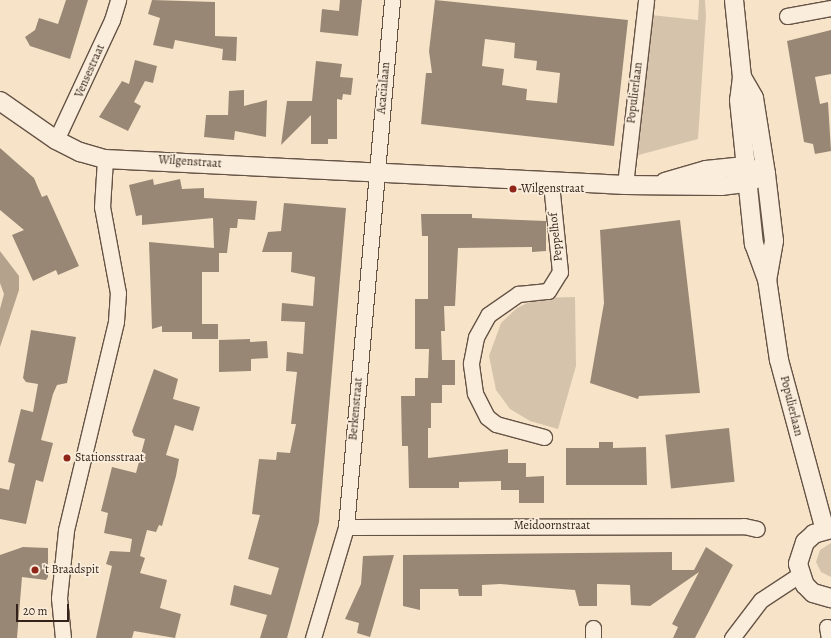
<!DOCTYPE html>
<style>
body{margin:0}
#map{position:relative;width:831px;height:638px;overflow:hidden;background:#f7e4c8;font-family:Alegreya,serif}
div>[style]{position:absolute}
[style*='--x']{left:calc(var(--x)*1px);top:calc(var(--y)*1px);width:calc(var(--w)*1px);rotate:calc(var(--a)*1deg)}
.green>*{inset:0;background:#d6c3ab}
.water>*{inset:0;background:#b5a28d}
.building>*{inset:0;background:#998775;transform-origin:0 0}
.roads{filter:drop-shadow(1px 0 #655346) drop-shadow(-1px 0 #655346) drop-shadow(0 1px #655346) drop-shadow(0 -1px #655346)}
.minor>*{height:15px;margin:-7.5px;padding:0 7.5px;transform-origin:7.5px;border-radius:7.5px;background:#faeddb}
.tertiary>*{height:18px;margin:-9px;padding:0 9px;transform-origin:9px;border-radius:9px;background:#faeddb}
.dots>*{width:11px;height:11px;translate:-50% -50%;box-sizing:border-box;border:2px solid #faeddb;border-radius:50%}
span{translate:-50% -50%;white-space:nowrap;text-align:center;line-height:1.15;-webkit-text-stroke:3.5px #faeddb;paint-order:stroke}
.street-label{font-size:12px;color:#34231b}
.poi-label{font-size:12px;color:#34231b}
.left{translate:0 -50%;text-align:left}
.scale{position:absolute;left:16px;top:604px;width:53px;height:18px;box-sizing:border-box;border:2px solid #34231b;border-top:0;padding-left:5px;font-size:12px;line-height:14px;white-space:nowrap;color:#34231b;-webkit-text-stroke:3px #faeddb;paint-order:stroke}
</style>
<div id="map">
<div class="green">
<div style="clip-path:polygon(699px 0,705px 0,706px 16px,698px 139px,635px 156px,651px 15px,698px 20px)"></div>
<div style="clip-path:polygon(575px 297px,576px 366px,558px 429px,530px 421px,510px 409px,496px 390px,489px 356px,501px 323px,517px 308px,538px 298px)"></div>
<div style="clip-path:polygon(831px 543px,831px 577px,821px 572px,816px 562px,820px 550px)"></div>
</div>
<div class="water">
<div style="clip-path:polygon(0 251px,19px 276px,19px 290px,0 347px,0 309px,4px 294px,0 283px)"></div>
</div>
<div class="building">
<div style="clip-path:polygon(66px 0,88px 0,70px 59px,30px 46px,25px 37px,35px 30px,39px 18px,58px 24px)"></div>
<div style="clip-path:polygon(152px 0,215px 2px,215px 36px,237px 37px,236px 61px,222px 60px,223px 49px,175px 40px,173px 49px,153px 45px,160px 18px,148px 14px)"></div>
<div style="clip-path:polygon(340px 0,362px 0,358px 36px,320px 32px,322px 9px,339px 11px)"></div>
<div style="clip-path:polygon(evenodd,435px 0,628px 20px,614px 146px,421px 124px,426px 73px,432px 73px,429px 51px,435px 0,485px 39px,515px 43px,514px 58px,537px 61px,536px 70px,560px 73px,557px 103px,526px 100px,527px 89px,502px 85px,504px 69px,482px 66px,485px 39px)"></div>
<div style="clip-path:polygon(831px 30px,831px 74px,815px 77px,820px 104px,828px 102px,831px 151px,815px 154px,813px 144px,804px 142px,787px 41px)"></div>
<div style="clip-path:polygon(135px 60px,157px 66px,153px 83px,145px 81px,134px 102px,141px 106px,128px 131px,99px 117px,122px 81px,129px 84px)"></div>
<div style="clip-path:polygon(316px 61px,342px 64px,340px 77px,353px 78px,351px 95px,343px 94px,342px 100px,337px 99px,337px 139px,328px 139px,328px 144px,311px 144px,311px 115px,281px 145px,287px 101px,312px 101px)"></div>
<div style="clip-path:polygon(244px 90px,244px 106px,267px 100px,266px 137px,235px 131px,234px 140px,204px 137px,206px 115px,228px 115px,229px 91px)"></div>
<div style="clip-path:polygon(0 148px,34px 178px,42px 197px,47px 195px,79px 266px,58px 275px,56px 270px,33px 281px,12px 235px,24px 230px,0 210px)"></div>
<div style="clip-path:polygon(153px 179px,154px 185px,180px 179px,182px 189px,204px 188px,204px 198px,257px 201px,255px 220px,238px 219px,237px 228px,230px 228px,227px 253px,219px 253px,219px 272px,202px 272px,202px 324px,218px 324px,218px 339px,192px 339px,192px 332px,162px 332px,162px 326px,152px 329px,149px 242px,214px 248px,213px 218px,142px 225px,142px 215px,136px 216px,129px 185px)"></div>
<div style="clip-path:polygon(284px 203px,346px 208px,319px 522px,287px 638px,260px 638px,267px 615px,230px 605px,234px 585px,271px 595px,279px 568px,248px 559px,260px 515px,252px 514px,256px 482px,259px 459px,276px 460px,277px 452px,290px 453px,296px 424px,291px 424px,297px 372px,286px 371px,287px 352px,303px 354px,305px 322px,281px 321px,282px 303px,313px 306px,315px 277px,291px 272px,292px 252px,262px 252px,268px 232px,281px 231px)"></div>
<div style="clip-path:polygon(421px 214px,472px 214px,472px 218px,546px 221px,546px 251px,532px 252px,532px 247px,458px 248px,455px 306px,444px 306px,445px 331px,441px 331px,442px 360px,455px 360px,455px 385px,442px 385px,442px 403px,431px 403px,431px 428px,428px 428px,428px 458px,508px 449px,508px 463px,526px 463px,526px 477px,544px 476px,544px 503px,519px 503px,519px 490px,501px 490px,501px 481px,459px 482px,459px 488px,409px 488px,408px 446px,402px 446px,401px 396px,415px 396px,415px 378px,428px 378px,429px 349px,415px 349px,415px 299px,428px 299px,428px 236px,422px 236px)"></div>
<div style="clip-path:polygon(680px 220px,700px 393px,639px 396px,638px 399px,590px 383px,604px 303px,600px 230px)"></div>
<div style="clip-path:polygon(31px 330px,76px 337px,67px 383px,57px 385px,53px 394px,41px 440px,53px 443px,43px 482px,36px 480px,26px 524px,0 519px,0 488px,9px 490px,15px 464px,8px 462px,21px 409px,33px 412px,38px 384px,26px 382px,23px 378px)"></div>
<div style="clip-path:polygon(250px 339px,250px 342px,267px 341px,268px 358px,251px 359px,251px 371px,219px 372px,219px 340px)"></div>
<div style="clip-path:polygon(154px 369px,178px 379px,173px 399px,200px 407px,193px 431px,175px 425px,166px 455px,179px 459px,176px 476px,162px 526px,159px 525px,156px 532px,147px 530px,140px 556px,145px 558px,140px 573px,167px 580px,160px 608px,181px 614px,175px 638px,134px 631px,132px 638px,96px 638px,112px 566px,106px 564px,110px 551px,130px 552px,132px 539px,104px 533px,108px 513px,101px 511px,112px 467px,136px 473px,145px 439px,134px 436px,132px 431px)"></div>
<div style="left:729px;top:428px;width:54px;height:64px;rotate:84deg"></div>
<div style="clip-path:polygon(599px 442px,613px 442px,613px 448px,646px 447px,647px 485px,566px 485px,566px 448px,599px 448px)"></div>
<div style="clip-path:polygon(23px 547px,48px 548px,48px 577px,46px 580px,22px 577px,17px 638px,0 638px,0 555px)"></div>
<div style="clip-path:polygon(706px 547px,733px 565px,695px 638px,673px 638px,678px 627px,672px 624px,699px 572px,650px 606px,631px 605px,630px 585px,597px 584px,597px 606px,579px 606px,575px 590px,500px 584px,482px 585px,482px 596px,459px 596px,458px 589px,420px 589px,420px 610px,403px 606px,403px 555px,672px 552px,672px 570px,694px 570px)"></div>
<div style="clip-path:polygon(394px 555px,370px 637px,357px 633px,359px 623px,345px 619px,361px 584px,363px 556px)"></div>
</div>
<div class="roads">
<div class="minor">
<div style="--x:787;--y:16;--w:45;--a:-10.3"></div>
<div style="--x:56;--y:140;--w:132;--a:-65"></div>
<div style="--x:112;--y:20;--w:21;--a:-73"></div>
<div style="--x:625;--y:185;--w:186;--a:-83.5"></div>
<div style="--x:544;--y:437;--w:50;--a:-164.8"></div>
<div style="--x:496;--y:424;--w:11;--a:-142"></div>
<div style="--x:487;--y:417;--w:27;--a:-117"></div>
<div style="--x:475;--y:393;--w:30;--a:-98"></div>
<div style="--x:471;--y:363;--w:26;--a:-79"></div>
<div style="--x:476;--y:337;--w:25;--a:-61"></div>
<div style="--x:488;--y:315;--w:37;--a:-35"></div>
<div style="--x:518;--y:294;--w:30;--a:-6"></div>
<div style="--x:548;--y:291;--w:22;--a:-58"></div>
<div style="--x:560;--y:272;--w:88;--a:-95.8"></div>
<div style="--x:346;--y:527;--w:398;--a:-0.1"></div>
<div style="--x:744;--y:526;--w:13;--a:13"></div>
<div style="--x:827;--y:627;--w:11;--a:80"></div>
<div style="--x:63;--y:638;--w:40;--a:-95.7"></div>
<div style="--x:59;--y:598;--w:68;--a:-84.1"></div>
<div style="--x:66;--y:530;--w:215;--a:-76.5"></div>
<div style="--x:116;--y:321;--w:28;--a:-86"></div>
<div style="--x:118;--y:293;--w:87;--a:-100.5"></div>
<div style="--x:102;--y:207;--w:48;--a:-86.4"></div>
<div style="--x:313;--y:638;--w:116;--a:-73.4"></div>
<div style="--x:346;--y:527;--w:529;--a:-85.01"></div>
<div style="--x:593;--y:638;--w:10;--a:-90"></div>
<div style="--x:732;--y:638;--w:48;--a:-52.7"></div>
<div style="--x:761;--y:600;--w:45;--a:-33.3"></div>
</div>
<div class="tertiary">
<div style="--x:734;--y:0;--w:77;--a:84.1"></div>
<div style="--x:742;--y:77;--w:23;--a:97"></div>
<div style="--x:739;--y:100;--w:145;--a:84.1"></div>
<div style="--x:754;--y:244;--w:37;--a:70"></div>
<div style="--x:767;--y:279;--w:82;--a:81.6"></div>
<div style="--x:779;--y:360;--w:176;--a:74.9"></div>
<div style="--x:742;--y:77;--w:24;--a:60"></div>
<div style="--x:754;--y:98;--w:77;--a:81"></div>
<div style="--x:766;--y:174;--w:67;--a:83.2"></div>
<div style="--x:774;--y:241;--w:39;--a:100"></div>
<div style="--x:0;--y:101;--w:68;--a:34.9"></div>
<div style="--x:56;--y:140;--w:27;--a:27"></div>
<div style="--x:80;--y:152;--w:26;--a:16"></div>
<div style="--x:105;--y:159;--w:521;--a:2.86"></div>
<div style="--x:625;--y:185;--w:96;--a:0.6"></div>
<div style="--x:721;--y:186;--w:26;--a:-7"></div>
<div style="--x:747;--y:183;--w:21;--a:-25"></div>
<div style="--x:665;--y:182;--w:43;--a:-16.3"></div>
<div style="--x:706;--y:170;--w:39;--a:-6"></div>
<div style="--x:745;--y:166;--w:13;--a:23"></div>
<div style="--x:831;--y:529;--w:18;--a:164"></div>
<div style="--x:814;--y:534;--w:12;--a:138"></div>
<div style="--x:805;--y:542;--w:23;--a:108"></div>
<div style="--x:798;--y:564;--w:22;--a:72"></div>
<div style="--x:805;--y:585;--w:11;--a:45"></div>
<div style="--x:813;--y:593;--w:19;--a:16"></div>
</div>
</div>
<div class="dots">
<div style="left:513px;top:189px;background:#8f2418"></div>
<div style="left:67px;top:458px;background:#8f2418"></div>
<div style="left:35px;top:570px;background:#8f2418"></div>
</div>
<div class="street-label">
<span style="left:90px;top:71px;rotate:-66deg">Vensestraat</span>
<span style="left:384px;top:88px;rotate:-85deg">Acacialaan</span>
<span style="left:635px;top:93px;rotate:-83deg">Populierlaan</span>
<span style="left:190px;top:162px;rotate:4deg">Wilgenstraat</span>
<span style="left:556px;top:237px;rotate:-96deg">Peppelhof</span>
<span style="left:791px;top:406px;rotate:76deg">Populierlaan</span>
<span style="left:356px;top:409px;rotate:-85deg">Berkenstraat</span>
<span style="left:552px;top:526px">Meidoornstraat</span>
</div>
<div class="poi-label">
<span class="left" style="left:521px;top:189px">Wilgenstraat</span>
<span class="left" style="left:75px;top:458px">Stationsstraat</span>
<span class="left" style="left:43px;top:570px">'t Braadspit</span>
</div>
<div class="scale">20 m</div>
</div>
